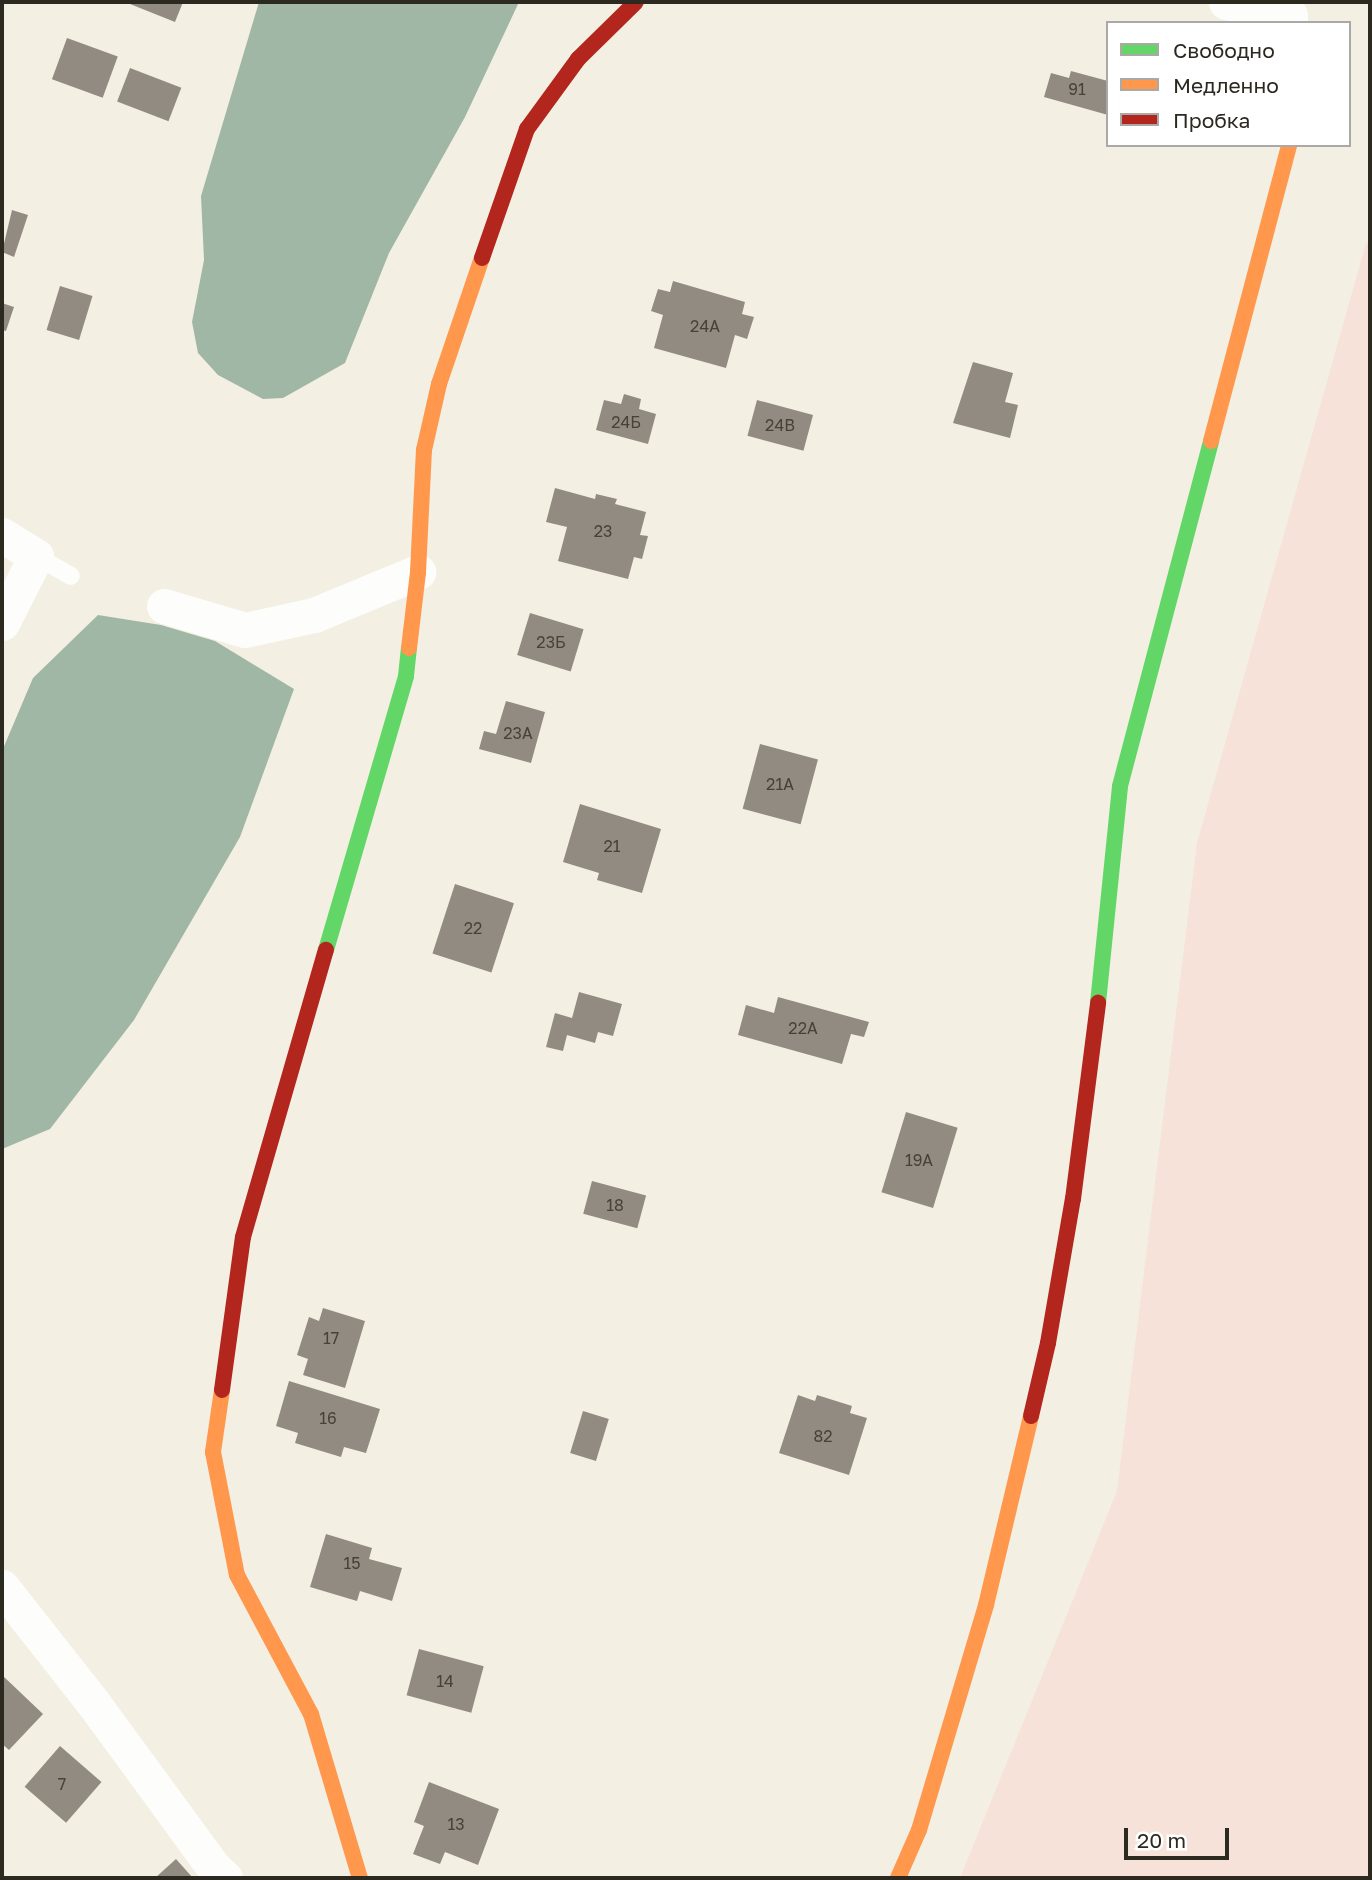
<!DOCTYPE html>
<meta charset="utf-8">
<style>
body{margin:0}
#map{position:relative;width:1372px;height:1880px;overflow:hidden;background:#f3f0e3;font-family:"Golos Text",sans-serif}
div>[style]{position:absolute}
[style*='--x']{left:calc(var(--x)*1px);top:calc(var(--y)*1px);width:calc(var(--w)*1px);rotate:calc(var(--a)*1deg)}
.green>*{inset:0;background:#f6e2d9}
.water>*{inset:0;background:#a0b7a5}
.building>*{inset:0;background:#928b82;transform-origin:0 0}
.lane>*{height:18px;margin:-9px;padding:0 9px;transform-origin:9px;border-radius:9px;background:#fdfdfb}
.street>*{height:35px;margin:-17.5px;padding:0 17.5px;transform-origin:17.5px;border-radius:17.5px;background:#fdfdfb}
.fast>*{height:16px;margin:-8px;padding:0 8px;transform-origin:8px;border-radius:8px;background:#63d668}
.slow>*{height:16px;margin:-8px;padding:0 8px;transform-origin:8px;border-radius:8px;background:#ff974d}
.jam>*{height:16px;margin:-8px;padding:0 8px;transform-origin:8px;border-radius:8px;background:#b3261e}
span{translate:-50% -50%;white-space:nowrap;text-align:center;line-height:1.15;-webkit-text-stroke:7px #fff;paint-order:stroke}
.number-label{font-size:16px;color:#464238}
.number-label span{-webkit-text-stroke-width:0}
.frame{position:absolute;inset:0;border:4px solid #2c2920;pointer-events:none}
.legend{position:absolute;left:1106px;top:21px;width:245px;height:126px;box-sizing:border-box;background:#fff;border:2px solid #aba9a6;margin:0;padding:9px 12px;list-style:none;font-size:21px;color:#2c2920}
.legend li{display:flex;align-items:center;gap:14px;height:35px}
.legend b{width:35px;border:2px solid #aba9a6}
.scale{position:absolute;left:1124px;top:1828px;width:105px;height:32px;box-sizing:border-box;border:4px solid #2c2920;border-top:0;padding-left:9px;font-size:21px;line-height:24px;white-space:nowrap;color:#2c2920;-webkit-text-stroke:5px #fff;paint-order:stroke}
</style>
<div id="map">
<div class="green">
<div style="clip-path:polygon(1366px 243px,1370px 244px,1370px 1878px,960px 1878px,1117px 1491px,1197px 843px)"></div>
</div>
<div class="water">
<div style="clip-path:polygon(259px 2px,519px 2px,465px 117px,389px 253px,345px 363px,283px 398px,263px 399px,218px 375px,198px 353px,192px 322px,204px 260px,201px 196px)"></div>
<div style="clip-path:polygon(98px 615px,161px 625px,215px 641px,294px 689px,240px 837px,134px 1020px,50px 1129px,2px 1149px,2px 751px,33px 678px)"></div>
</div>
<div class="building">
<div style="clip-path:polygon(125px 2px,183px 2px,175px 22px)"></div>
<div style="left:67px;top:38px;width:54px;height:44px;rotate:20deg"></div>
<div style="left:130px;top:68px;width:55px;height:36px;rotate:21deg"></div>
<div style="clip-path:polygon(1071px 71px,1108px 81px,1108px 115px,1044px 97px,1051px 73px,1069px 78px)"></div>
<div style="clip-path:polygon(12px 210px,28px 215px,14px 257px,2px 252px)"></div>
<div style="clip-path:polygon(673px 281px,745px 302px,742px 314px,754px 317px,747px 339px,735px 335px,726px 368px,654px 348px,663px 315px,651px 311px,658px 289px,670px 292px)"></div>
<div style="left:60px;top:286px;width:34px;height:46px;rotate:17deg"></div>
<div style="clip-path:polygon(2px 303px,14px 307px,6px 331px,2px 330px)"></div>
<div style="clip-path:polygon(973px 362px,1013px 373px,1005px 402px,1018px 405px,1010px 438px,953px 423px)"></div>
<div style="clip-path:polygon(624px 394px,641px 399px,639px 409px,656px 414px,648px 444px,596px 430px,604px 400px,621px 404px)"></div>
<div style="left:757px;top:400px;width:58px;height:37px;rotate:15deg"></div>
<div style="clip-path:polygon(555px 488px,595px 499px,596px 494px,617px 499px,615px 504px,646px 512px,640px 535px,648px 536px,642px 559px,634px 557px,628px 579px,558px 561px,567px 527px,546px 522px)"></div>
<div style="left:530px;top:613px;width:56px;height:44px;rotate:17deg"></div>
<div style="clip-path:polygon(506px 701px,545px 712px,531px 763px,479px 749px,484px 731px,496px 734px)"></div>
<div style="left:760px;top:744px;width:60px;height:67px;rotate:15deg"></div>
<div style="clip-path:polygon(580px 804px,661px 829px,642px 893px,597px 880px,599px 873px,563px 862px)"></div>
<div style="left:455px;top:884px;width:62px;height:73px;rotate:18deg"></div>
<div style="clip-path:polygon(579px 992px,622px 1004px,613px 1036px,598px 1032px,595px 1043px,567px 1035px,563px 1051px,546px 1047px,555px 1013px,572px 1018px)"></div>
<div style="clip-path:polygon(778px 997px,869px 1022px,864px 1037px,851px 1034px,842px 1064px,738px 1035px,746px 1005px,774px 1013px)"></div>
<div style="left:906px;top:1112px;width:54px;height:84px;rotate:17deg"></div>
<div style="left:592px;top:1181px;width:56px;height:34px;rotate:15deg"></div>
<div style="clip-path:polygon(323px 1308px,365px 1321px,345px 1388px,303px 1375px,308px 1359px,297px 1355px,309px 1317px,319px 1321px)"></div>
<div style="clip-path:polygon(289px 1381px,380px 1409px,366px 1453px,344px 1447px,341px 1457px,295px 1443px,298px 1433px,276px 1426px)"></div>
<div style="clip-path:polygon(798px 1395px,815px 1401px,817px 1395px,852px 1406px,850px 1413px,867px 1418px,849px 1475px,779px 1453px)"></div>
<div style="left:583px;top:1411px;width:27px;height:44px;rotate:17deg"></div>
<div style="clip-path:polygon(326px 1534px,372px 1548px,369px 1559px,402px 1568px,392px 1601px,360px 1591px,357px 1601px,310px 1587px)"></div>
<div style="left:419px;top:1649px;width:67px;height:48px;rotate:15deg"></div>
<div style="clip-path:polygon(2px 1675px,43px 1714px,9px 1750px,2px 1744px)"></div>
<div style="left:60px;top:1746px;width:55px;height:54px;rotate:41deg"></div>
<div style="clip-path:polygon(429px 1782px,499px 1809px,478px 1865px,445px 1852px,440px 1864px,413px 1854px,424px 1826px,414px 1822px)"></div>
<div style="clip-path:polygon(176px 1859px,193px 1878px,155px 1878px)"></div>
</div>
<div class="lane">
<div style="--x:36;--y:556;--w:40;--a:29.7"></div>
</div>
<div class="street">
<div style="--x:1226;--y:2;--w:65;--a:11.5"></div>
<div style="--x:1290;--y:15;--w:8;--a:90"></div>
<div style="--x:2;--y:535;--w:40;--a:32"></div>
<div style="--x:36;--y:556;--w:75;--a:116.9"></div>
<div style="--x:164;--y:606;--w:84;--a:16.5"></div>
<div style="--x:245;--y:630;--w:71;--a:-12.3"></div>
<div style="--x:314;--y:615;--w:113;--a:-22.5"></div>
<div style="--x:2;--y:1587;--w:149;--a:51.8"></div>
<div style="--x:94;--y:1704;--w:203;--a:53.8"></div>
<div style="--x:214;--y:1868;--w:15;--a:42"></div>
</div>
<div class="fast">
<div style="--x:326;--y:950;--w:285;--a:-73.7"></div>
<div style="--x:406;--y:676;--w:28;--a:-84"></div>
<div style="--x:1098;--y:1003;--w:218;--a:-84.2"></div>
<div style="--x:1120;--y:786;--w:357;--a:-75.2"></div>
</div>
<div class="slow">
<div style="--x:1211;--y:441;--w:306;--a:-75.2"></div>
<div style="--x:409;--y:648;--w:77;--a:-83.2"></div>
<div style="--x:418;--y:572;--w:122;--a:-87.2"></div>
<div style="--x:424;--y:450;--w:68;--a:-77.2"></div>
<div style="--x:439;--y:384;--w:133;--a:-71.2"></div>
<div style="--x:222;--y:1390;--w:63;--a:98.3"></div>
<div style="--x:213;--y:1452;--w:125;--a:79"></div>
<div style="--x:237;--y:1575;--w:157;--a:62"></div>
<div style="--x:311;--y:1714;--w:171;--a:73.4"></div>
<div style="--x:898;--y:1878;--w:52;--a:-66.4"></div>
<div style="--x:919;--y:1830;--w:235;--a:-73.4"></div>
<div style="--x:986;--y:1605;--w:194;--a:-76.6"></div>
</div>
<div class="jam">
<div style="--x:482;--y:258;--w:137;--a:-70.8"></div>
<div style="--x:527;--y:129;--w:87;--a:-53.9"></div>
<div style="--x:578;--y:59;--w:81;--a:-44.5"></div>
<div style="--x:222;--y:1390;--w:154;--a:-82.2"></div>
<div style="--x:243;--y:1237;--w:299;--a:-73.9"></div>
<div style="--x:1031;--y:1416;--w:75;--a:-76.9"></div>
<div style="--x:1048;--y:1343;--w:146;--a:-80.2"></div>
<div style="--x:1073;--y:1199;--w:198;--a:-82.7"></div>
</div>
<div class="number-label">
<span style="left:1077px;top:89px">91</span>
<span style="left:705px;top:326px">24А</span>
<span style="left:626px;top:422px">24Б</span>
<span style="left:780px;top:425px">24В</span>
<span style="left:603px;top:531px">23</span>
<span style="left:551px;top:642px">23Б</span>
<span style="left:518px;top:733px">23А</span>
<span style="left:780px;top:784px">21А</span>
<span style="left:612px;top:846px">21</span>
<span style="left:473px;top:928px">22</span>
<span style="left:803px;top:1028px">22А</span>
<span style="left:919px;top:1160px">19А</span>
<span style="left:615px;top:1205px">18</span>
<span style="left:331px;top:1338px">17</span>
<span style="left:328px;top:1418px">16</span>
<span style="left:823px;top:1436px">82</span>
<span style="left:352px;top:1563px">15</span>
<span style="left:445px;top:1681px">14</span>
<span style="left:62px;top:1784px">7</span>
<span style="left:456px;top:1824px">13</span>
</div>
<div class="frame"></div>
<ul class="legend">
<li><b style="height:9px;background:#63d668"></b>Свободно</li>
<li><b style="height:9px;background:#ff974d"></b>Медленно</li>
<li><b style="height:9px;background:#b3261e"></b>Пробка</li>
</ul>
<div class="scale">20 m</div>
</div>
